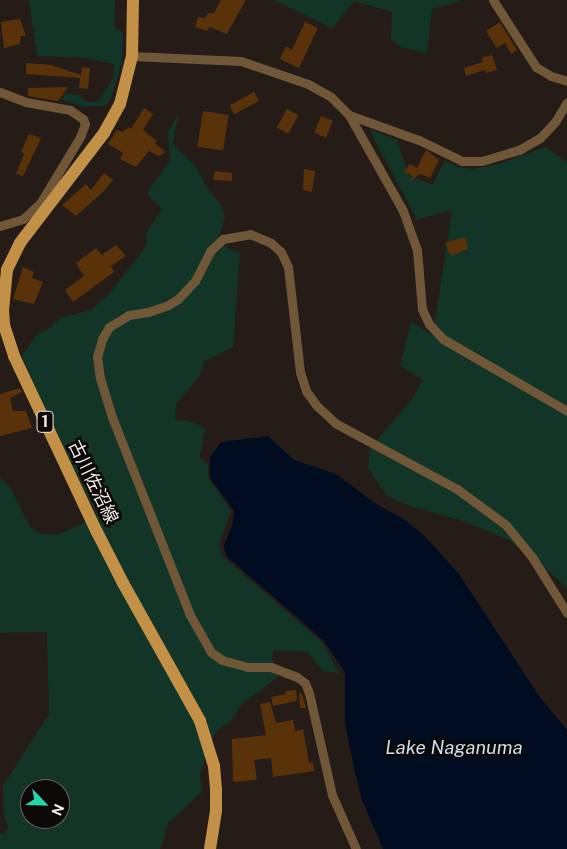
<!DOCTYPE html>
<meta charset="utf-8">
<style>
body{margin:0}
#map{position:relative;width:567px;height:849px;overflow:hidden;background:#261c17;font-family:"Public Sans","Noto Sans JP",sans-serif}
div>[style]{position:absolute}
[style*='--x']{left:calc(var(--x)*1px);top:calc(var(--y)*1px);width:calc(var(--w)*1px);rotate:calc(var(--a)*1deg)}
.green>*{inset:0;background:#133527}
.water>*{inset:0;background:#000d21}
.building>*{inset:0;background:#59320a;transform-origin:0 0}
.street>*{height:9px;margin:-4.5px;padding:0 4.5px;transform-origin:4.5px;border-radius:4.5px;background:#6f5737}
.primary>*{height:12px;margin:-6px;padding:0 6px;transform-origin:6px;border-radius:6px;background:#c29047}
span{translate:-50% -50%;white-space:nowrap;text-align:center;line-height:1.15;-webkit-text-stroke:5px #0c0806;paint-order:stroke}
.shield-label span{padding:1px 4px;background:#0c0806;border:1px solid;border-radius:4px;-webkit-text-stroke-width:0}
.shield-label{font-size:16px;color:#f3ece9;font-weight:700}
.street-label{font-size:18px;color:#f3ece9}
.water-label{font-size:19px;color:#ccddf0;font-style:italic}
.north{position:absolute;left:20px;top:779px;width:50px;height:50px;box-sizing:border-box;background:#0c0806;border:1px solid #686361;border-radius:50%;rotate:114deg;font-size:14px;font-weight:700;line-height:20px;text-align:center;color:#f3ece9}
.north::after{content:'';display:block;margin:auto;width:18px;height:22px;background:#25d5ae;clip-path:polygon(50% 0,100% 100%,50% 72%,0 100%)}
</style>
<div id="map">
<div class="green">
<div style="clip-path:polygon(29px 0,115px 0,114px 28px,123px 32px,122px 62px,110px 101px,103px 106px,83px 106px,63px 100px,64px 94px,79px 95px,87px 102px,98px 102px,113px 78px,114px 64px,85px 58px,37px 56px)"></div>
<div style="clip-path:polygon(273px 0,463px 0,432px 9px,427px 53px,400px 47px,391px 39px,392px 12px,354px 1px,332px 28px)"></div>
<div style="clip-path:polygon(evenodd,178px 114px,173px 144px,197px 168px,208px 189px,221px 205px,225px 217px,219px 237px,227px 248px,240px 253px,233px 347px,204px 362px,199px 377px,176px 404px,175px 420px,189px 421px,205px 428px,200px 457px,208px 465px,208px 478px,231px 511px,219px 544px,223px 557px,322px 642px,339px 673px,323px 671px,307px 652px,273px 650px,272px 659px,278px 677px,242px 704px,231px 720px,215px 733px,200px 772px,202px 792px,169px 822px,160px 849px,0 849px,0 833px,4px 834px,8px 828px,4px 814px,3px 786px,49px 714px,47px 632px,0 633px,0 477px,11px 489px,30px 527px,41px 534px,58px 535px,97px 516px,46px 413px,22px 356px,37px 334px,50px 328px,60px 318px,91px 310px,110px 293px,147px 245px,146px 233px,162px 210px,147px 193px,170px 160px,168px 132px,178px 114px,30px 789px,60px 789px,60px 819px,30px 819px,30px 789px)"></div>
<div style="clip-path:polygon(369px 129px,397px 140px,408px 175px,433px 185px,444px 161px,459px 167px,473px 169px,498px 164px,545px 147px,567px 162px,567px 588px,538px 562px,507px 539px,463px 521px,410px 506px,387px 496px,368px 468px,370px 448px,412px 399px,423px 380px,400px 366px,411px 322px,433px 336px,452px 210px,417px 220px)"></div>
</div>
<div class="water">
<div style="clip-path:polygon(268px 436px,294px 460px,336px 474px,376px 504px,402px 518px,422px 533px,459px 574px,539px 696px,567px 730px,567px 849px,383px 849px,362px 800px,353px 764px,345px 722px,345px 672px,323px 640px,226px 556px,224px 545px,233px 523px,234px 511px,210px 478px,210px 457px,221px 442px)"></div>
</div>
<div class="building">
<div style="clip-path:polygon(221px 0,246px 0,227px 34px,210px 27px,207px 31px,195px 27px,198px 17px,205px 18px,208px 13px,214px 13px)"></div>
<div style="clip-path:polygon(20px 19px,26px 36px,21px 36px,20px 44px,4px 48px,1px 22px)"></div>
<div style="clip-path:polygon(305px 22px,318px 28px,299px 68px,280px 59px,286px 46px,292px 50px)"></div>
<div style="clip-path:polygon(500px 22px,517px 50px,511px 54px,505px 43px,497px 48px,486px 31px)"></div>
<div style="clip-path:polygon(492px 55px,497px 70px,486px 73px,485px 70px,466px 76px,464px 68px,483px 62px,481px 58px)"></div>
<div style="clip-path:polygon(26px 63px,51px 65px,81px 75px,82px 67px,90px 68px,88px 89px,79px 88px,80px 78px,26px 74px)"></div>
<div style="clip-path:polygon(68px 87px,58px 101px,28px 96px,28px 88px)"></div>
<div style="left:254px;top:92px;width:10px;height:28px;rotate:61deg"></div>
<div style="clip-path:polygon(144px 108px,153px 114px,143px 130px,157px 141px,155px 143px,165px 152px,159px 156px,149px 151px,136px 167px,120px 159px,123px 153px,108px 144px,117px 130px,122px 132px,129px 127px,131px 129px)"></div>
<div style="left:287px;top:109px;width:13px;height:21px;rotate:29deg"></div>
<div style="left:203px;top:111px;width:26px;height:36px;rotate:9deg"></div>
<div style="left:321px;top:116px;width:13px;height:18px;rotate:23deg"></div>
<div style="clip-path:polygon(29px 134px,41px 138px,23px 176px,16px 174px,24px 154px,21px 152px)"></div>
<div style="clip-path:polygon(426px 150px,439px 160px,430px 178px,420px 174px,409px 182px,413px 176px,404px 172px,410px 164px,417px 168px)"></div>
<div style="clip-path:polygon(304px 169px,315px 171px,312px 192px,303px 190px)"></div>
<div style="clip-path:polygon(215px 171px,232px 173px,232px 181px,213px 180px)"></div>
<div style="clip-path:polygon(104px 173px,113px 180px,104px 191px,76px 216px,62px 205px,86px 184px,91px 190px)"></div>
<div style="clip-path:polygon(466px 237px,468px 249px,451px 256px,445px 243px)"></div>
<div style="clip-path:polygon(116px 245px,126px 256px,111px 266px,114px 272px,73px 302px,65px 290px,84px 276px,76px 263px,96px 248px,102px 255px)"></div>
<div style="clip-path:polygon(23px 267px,34px 272px,32px 278px,43px 282px,34px 304px,13px 299px)"></div>
<div style="clip-path:polygon(20px 388px,22px 392px,10px 398px,13px 411px,26px 411px,32px 428px,0 436px,0 394px)"></div>
<div style="clip-path:polygon(296px 690px,297px 701px,273px 706px,271px 697px,286px 694px,285px 691px)"></div>
<div style="clip-path:polygon(302px 693px,306px 708px,300px 708px,299px 694px)"></div>
<div style="clip-path:polygon(270px 702px,276px 723px,293px 720px,295px 731px,303px 729px,309px 763px,313px 762px,314px 771px,273px 777px,271px 758px,254px 760px,257px 780px,233px 782px,232px 739px,266px 735px,260px 704px)"></div>
</div>
<div class="street">
<div style="--x:493;--y:0;--w:80;--a:57.3"></div>
<div style="--x:536;--y:67;--w:17;--a:31"></div>
<div style="--x:551;--y:76;--w:17;--a:17"></div>
<div style="--x:132;--y:56;--w:109;--a:2.6"></div>
<div style="--x:241;--y:61;--w:71;--a:18.9"></div>
<div style="--x:308;--y:84;--w:26;--a:29"></div>
<div style="--x:331;--y:97;--w:25;--a:45"></div>
<div style="--x:349;--y:115;--w:110;--a:60.6"></div>
<div style="--x:403;--y:211;--w:41;--a:70.3"></div>
<div style="--x:417;--y:250;--w:59;--a:85.2"></div>
<div style="--x:422;--y:309;--w:17;--a:65"></div>
<div style="--x:429;--y:324;--w:21;--a:47"></div>
<div style="--x:443;--y:339;--w:143;--a:30.1"></div>
<div style="--x:0;--y:92;--w:28;--a:21"></div>
<div style="--x:26;--y:102;--w:45;--a:10.3"></div>
<div style="--x:70;--y:110;--w:16;--a:35"></div>
<div style="--x:83;--y:119;--w:5;--a:68"></div>
<div style="--x:85;--y:124;--w:14;--a:111"></div>
<div style="--x:80;--y:137;--w:76;--a:121"></div>
<div style="--x:41;--y:202;--w:7;--a:45"></div>
<div style="--x:349;--y:115;--w:74;--a:19.7"></div>
<div style="--x:419;--y:140;--w:48;--a:26"></div>
<div style="--x:462;--y:161;--w:20;--a:0"></div>
<div style="--x:482;--y:161;--w:39;--a:-17"></div>
<div style="--x:519;--y:150;--w:24;--a:-30"></div>
<div style="--x:540;--y:138;--w:22;--a:-47"></div>
<div style="--x:555;--y:122;--w:23;--a:-59"></div>
<div style="--x:0;--y:226;--w:24;--a:-17"></div>
<div style="--x:23;--y:219;--w:25;--a:-43"></div>
<div style="--x:356;--y:849;--w:59;--a:-114"></div>
<div style="--x:332;--y:795;--w:105;--a:-102.7"></div>
<div style="--x:309;--y:693;--w:11;--a:-112"></div>
<div style="--x:305;--y:683;--w:10;--a:-143"></div>
<div style="--x:297;--y:677;--w:28;--a:-159"></div>
<div style="--x:271;--y:667;--w:23;--a:180"></div>
<div style="--x:248;--y:667;--w:27;--a:-165"></div>
<div style="--x:222;--y:660;--w:14;--a:-144"></div>
<div style="--x:211;--y:652;--w:43;--a:-119.6"></div>
<div style="--x:190;--y:615;--w:213;--a:-111.5"></div>
<div style="--x:112;--y:417;--w:41;--a:-107.1"></div>
<div style="--x:100;--y:378;--w:21;--a:-98"></div>
<div style="--x:97;--y:357;--w:19;--a:-74"></div>
<div style="--x:102;--y:339;--w:14;--a:-60"></div>
<div style="--x:109;--y:327;--w:23;--a:-31"></div>
<div style="--x:129;--y:315;--w:19;--a:-9"></div>
<div style="--x:148;--y:312;--w:21;--a:-19"></div>
<div style="--x:168;--y:305;--w:12;--a:-31"></div>
<div style="--x:178;--y:299;--w:25;--a:-47"></div>
<div style="--x:195;--y:281;--w:34;--a:-63"></div>
<div style="--x:210;--y:251;--w:18;--a:-43"></div>
<div style="--x:223;--y:239;--w:27;--a:-10"></div>
<div style="--x:250;--y:234;--w:23;--a:23"></div>
<div style="--x:271;--y:243;--w:13;--a:42"></div>
<div style="--x:281;--y:252;--w:17;--a:65"></div>
<div style="--x:288;--y:267;--w:106;--a:83.5"></div>
<div style="--x:300;--y:372;--w:20;--a:72"></div>
<div style="--x:306;--y:391;--w:17;--a:54"></div>
<div style="--x:316;--y:405;--w:26;--a:43"></div>
<div style="--x:335;--y:423;--w:139;--a:28.4"></div>
<div style="--x:457;--y:489;--w:61;--a:36.3"></div>
<div style="--x:506;--y:525;--w:41;--a:50.9"></div>
<div style="--x:532;--y:557;--w:66;--a:58"></div>
</div>
<div class="primary">
<div style="--x:133;--y:0;--w:56;--a:91"></div>
<div style="--x:132;--y:56;--w:49;--a:104"></div>
<div style="--x:120;--y:104;--w:33;--a:119"></div>
<div style="--x:104;--y:133;--w:138;--a:127.4"></div>
<div style="--x:20;--y:243;--w:30;--a:116"></div>
<div style="--x:7;--y:270;--w:40;--a:95.7"></div>
<div style="--x:3;--y:310;--w:15;--a:86"></div>
<div style="--x:4;--y:325;--w:33;--a:72"></div>
<div style="--x:14;--y:356;--w:195;--a:64.8"></div>
<div style="--x:97;--y:532;--w:57;--a:63"></div>
<div style="--x:123;--y:583;--w:158;--a:60.8"></div>
<div style="--x:200;--y:721;--w:47;--a:72.7"></div>
<div style="--x:214;--y:766;--w:24;--a:85"></div>
<div style="--x:216;--y:790;--w:21;--a:90"></div>
<div style="--x:216;--y:811;--w:38;--a:99"></div>
</div>
<div class="shield-label">
<span style="left:45px;top:422px">1</span>
</div>
<div class="street-label">
<span style="left:93px;top:482px;rotate:64deg">古川佐沼線</span>
</div>
<div class="water-label">
<span style="left:454px;top:748px">Lake Naganuma</span>
</div>
<div class="north">N</div>
</div>
